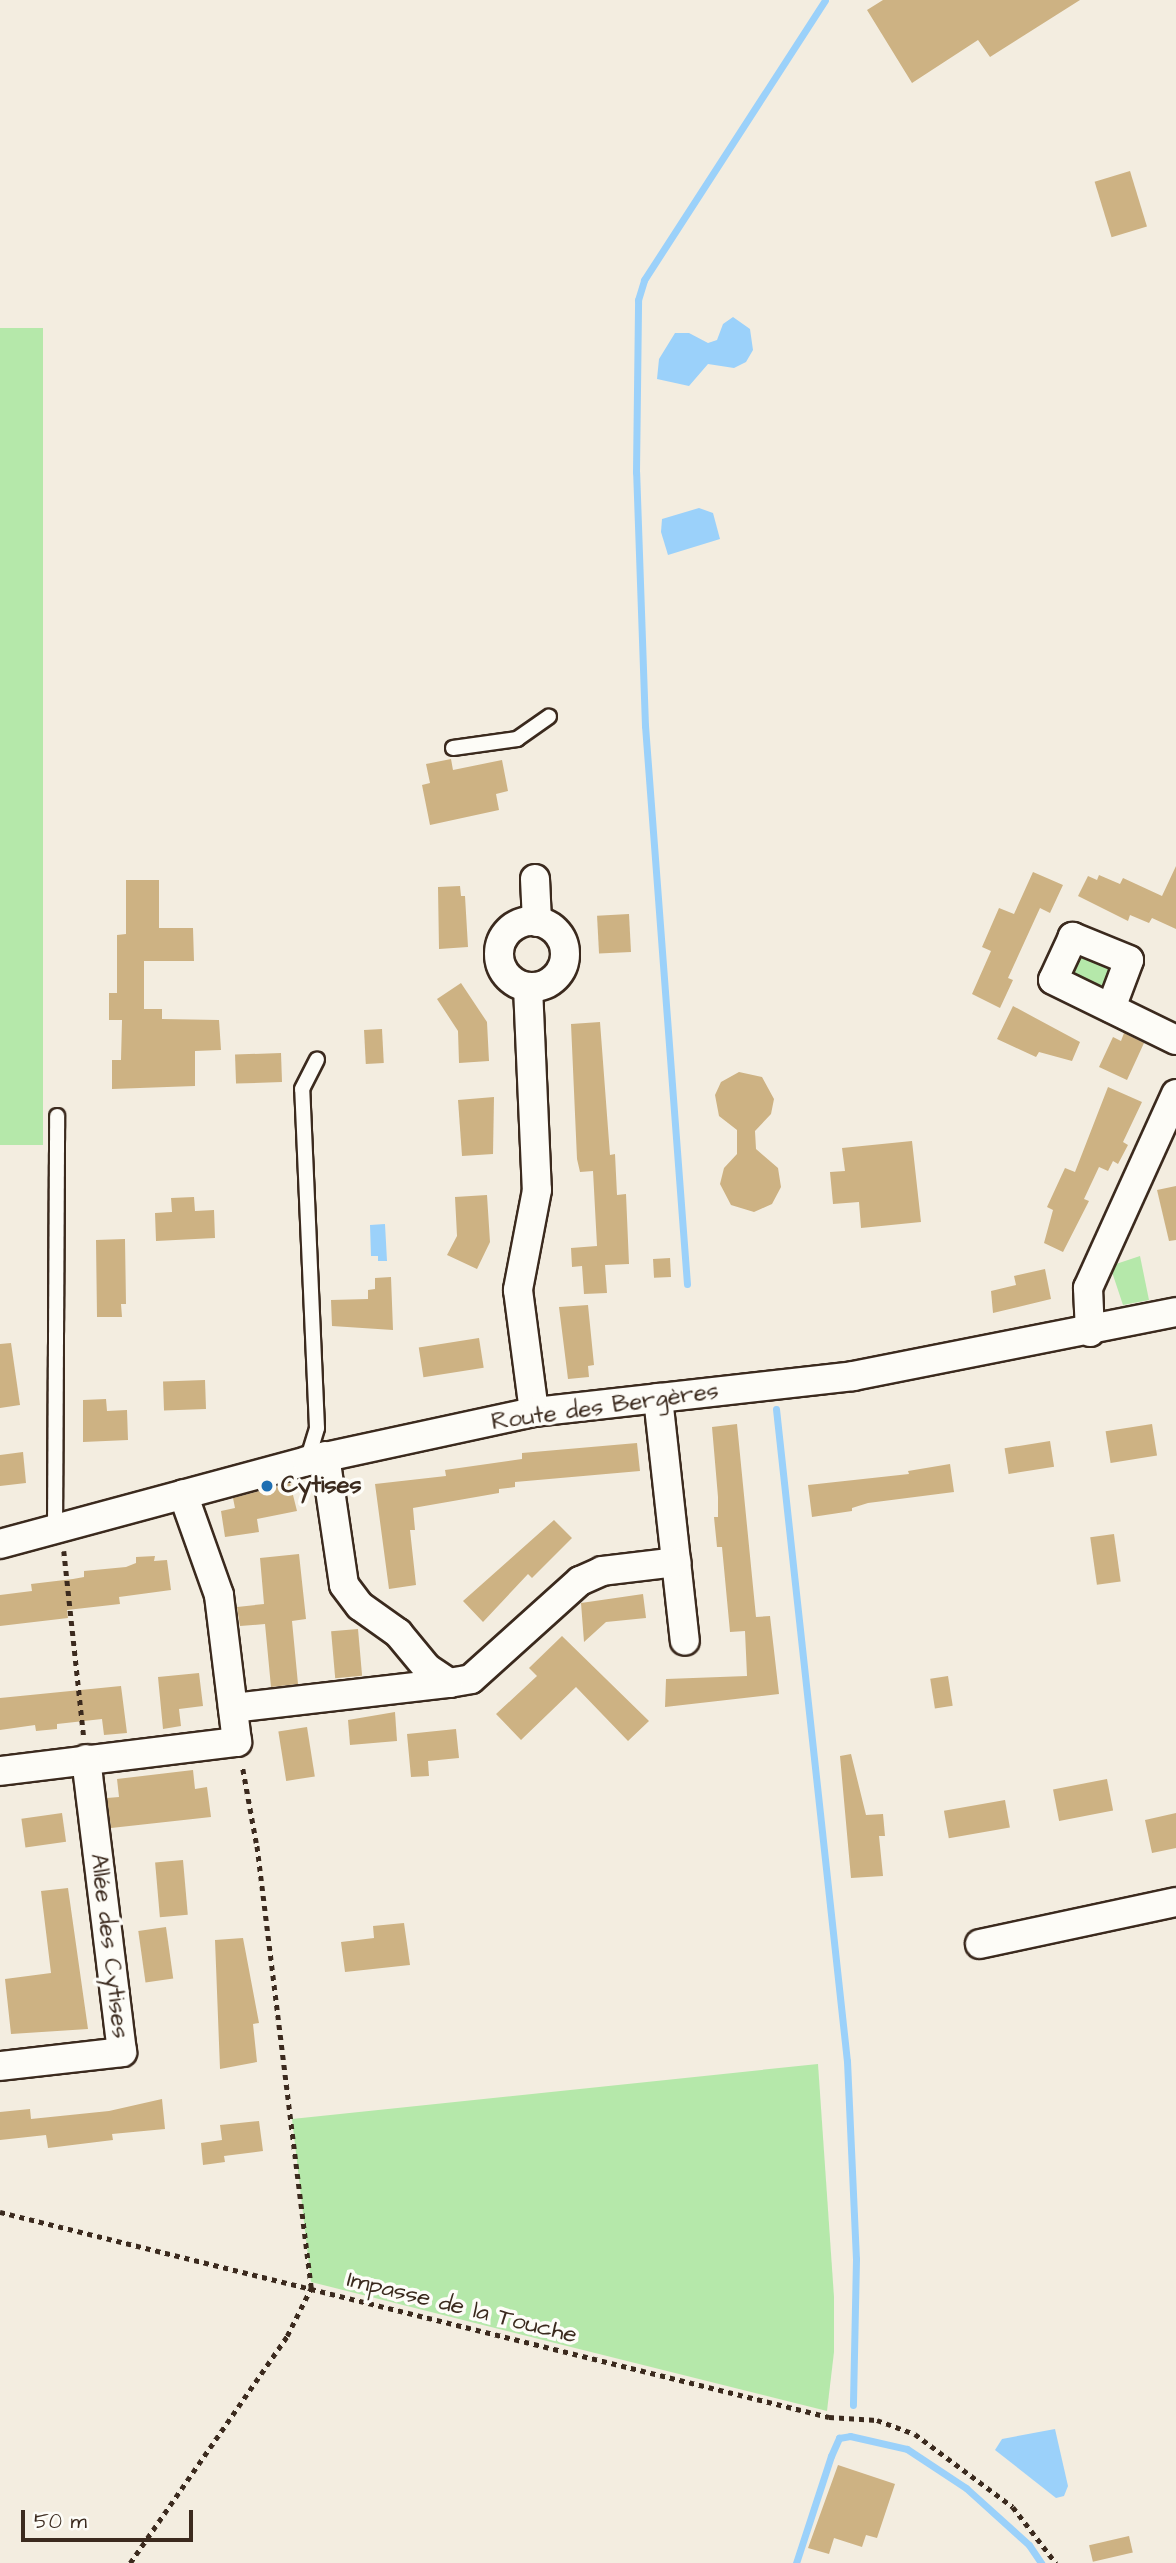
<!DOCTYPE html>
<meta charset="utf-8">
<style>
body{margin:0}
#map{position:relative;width:1176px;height:2563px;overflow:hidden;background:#f3ede0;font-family:"Architects Daughter",sans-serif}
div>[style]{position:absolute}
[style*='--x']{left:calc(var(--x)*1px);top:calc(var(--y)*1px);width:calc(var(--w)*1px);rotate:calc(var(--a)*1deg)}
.green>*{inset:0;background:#b5e8aa;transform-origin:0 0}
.water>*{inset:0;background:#9bd1fa}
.stream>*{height:7px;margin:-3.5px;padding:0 3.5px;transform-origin:3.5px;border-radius:3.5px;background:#9bd1fa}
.building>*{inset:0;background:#cdb283;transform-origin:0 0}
.path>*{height:4.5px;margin-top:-2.25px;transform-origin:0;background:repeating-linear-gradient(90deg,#3b2a1e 0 5px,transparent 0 10px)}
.roads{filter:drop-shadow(2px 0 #3b2a1e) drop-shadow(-2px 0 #3b2a1e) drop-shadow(0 2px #3b2a1e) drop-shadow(0 -2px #3b2a1e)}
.service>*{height:14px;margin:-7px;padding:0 7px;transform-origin:7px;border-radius:7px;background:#fdfcf7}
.minor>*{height:28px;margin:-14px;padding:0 14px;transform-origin:14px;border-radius:14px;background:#fdfcf7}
.minor>.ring{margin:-14px;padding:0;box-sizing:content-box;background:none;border:28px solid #fdfcf7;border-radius:50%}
.dots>*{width:19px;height:19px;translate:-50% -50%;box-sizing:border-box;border:4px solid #fdfcf7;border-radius:50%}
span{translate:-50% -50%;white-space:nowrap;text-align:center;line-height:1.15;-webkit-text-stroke:7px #fdfcf7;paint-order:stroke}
.street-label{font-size:24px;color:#3b2a1e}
.poi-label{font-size:24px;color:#3b2a1e;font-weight:700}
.left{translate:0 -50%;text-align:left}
.scale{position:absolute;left:21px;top:2510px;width:172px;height:32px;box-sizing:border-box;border:4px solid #3b2a1e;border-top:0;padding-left:9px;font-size:21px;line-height:24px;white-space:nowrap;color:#3b2a1e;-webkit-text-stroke:5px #fdfcf7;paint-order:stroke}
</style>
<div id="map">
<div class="green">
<div style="left:43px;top:328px;width:817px;height:43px;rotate:90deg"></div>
<div style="left:1074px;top:952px;width:42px;height:27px;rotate:18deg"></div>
<div style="clip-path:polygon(1140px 1256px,1149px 1300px,1123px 1305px,1110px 1266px)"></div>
<div style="clip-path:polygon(818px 2064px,834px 2297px,834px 2352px,827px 2411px,311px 2282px,292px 2119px)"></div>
</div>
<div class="water">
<div style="clip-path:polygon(733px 317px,750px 329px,753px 350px,746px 362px,734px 368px,708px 364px,689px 386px,657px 379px,659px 359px,675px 333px,689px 333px,708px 343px,717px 340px,723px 324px)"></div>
<div style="clip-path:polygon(699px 508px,713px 513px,720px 539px,668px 555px,661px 532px,662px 519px)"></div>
<div style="clip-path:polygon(385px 1224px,387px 1261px,378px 1261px,378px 1256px,371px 1256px,370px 1225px)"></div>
<div style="clip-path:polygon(1055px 2429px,1068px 2486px,1064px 2496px,1056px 2498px,995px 2450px,1002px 2439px)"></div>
</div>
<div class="stream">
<div style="--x:687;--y:1284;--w:560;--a:-94.3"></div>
<div style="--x:645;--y:726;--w:254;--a:-92"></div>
<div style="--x:636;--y:472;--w:172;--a:-89.3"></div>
<div style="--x:638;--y:300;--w:21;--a:-73"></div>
<div style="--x:644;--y:280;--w:333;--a:-57.1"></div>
<div style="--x:776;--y:1409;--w:656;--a:83.79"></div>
<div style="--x:847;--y:2061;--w:198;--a:87.4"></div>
<div style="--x:856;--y:2259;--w:146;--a:91.2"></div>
<div style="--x:796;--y:2563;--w:113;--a:-71.9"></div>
<div style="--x:831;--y:2456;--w:20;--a:-66"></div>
<div style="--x:839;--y:2438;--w:11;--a:-10"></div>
<div style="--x:850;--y:2436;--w:58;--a:12.8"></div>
<div style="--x:907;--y:2449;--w:71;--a:33.5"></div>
<div style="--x:966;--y:2488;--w:85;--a:42.1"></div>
<div style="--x:1029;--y:2545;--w:22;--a:56"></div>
</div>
<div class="building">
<div style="clip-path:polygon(883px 0,1080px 0,990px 57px,978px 40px,912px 83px,867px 10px)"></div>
<div style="left:1130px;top:171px;width:58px;height:37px;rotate:73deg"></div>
<div style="clip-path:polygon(451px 759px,453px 770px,502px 760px,508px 791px,496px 794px,499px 810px,430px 825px,422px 785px,430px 783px,426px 764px)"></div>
<div style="clip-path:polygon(1176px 866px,1176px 929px,1152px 918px,1149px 923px,1130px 915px,1128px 921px,1078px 896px,1088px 876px,1097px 880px,1099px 875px,1120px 884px,1123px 878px,1162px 896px)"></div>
<div style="clip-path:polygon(1033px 872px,1063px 885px,1050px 913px,1040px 908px,1008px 978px,1013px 980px,1000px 1008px,972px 994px,991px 951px,982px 947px,999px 908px,1014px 914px)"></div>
<div style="clip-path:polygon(126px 880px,159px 880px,159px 928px,193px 928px,194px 961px,144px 961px,144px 1009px,162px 1009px,162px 1019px,219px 1020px,221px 1050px,195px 1051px,195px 1086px,112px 1089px,112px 1060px,121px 1060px,122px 1020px,109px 1020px,109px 993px,117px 993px,117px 935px,126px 934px)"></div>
<div style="clip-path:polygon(460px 886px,461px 896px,465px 896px,468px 947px,439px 949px,438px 887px)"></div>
<div style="left:629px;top:914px;width:38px;height:32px;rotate:87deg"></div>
<div style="clip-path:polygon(461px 983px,487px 1022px,489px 1061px,459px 1063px,458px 1031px,437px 999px)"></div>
<div style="clip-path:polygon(1013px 1006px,1080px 1042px,1072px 1061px,1039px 1052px,1036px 1057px,997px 1039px)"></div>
<div style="clip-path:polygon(600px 1022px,610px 1155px,615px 1154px,617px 1195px,626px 1194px,629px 1264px,605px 1265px,607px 1293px,584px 1294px,582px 1266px,572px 1267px,571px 1248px,597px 1246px,593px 1171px,580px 1172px,577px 1159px,571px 1024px)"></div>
<div style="left:382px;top:1029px;width:34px;height:18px;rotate:87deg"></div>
<div style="clip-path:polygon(1124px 1033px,1144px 1043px,1127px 1080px,1099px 1067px,1113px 1037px,1121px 1041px)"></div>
<div style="left:281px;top:1053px;width:29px;height:46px;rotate:88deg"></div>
<div style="clip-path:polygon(739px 1072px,762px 1077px,774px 1099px,771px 1114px,755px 1131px,756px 1149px,778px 1168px,781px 1187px,772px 1204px,754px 1212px,731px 1205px,720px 1184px,724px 1168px,737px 1154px,737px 1130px,719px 1116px,715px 1095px,721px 1082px)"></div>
<div style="clip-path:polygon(1108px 1087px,1142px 1102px,1123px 1142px,1128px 1145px,1118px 1164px,1113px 1161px,1108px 1171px,1099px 1167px,1084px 1199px,1089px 1201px,1063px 1252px,1044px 1243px,1053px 1210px,1047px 1207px,1065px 1168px,1075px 1172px)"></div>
<div style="clip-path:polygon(494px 1097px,493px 1154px,462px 1156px,458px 1100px)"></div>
<div style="clip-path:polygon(912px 1141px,921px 1222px,861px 1228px,859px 1202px,833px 1204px,830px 1172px,845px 1171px,842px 1148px)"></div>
<div style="clip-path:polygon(1176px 1186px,1176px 1240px,1169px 1241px,1157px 1190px)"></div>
<div style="clip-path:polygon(487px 1195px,490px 1242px,477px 1269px,447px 1255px,457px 1236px,455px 1197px)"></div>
<div style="clip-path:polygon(194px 1197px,195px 1211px,214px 1210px,215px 1238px,156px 1241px,155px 1213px,172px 1212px,171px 1198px)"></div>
<div style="clip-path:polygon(125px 1239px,126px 1304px,121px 1304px,122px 1317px,97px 1317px,96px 1240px)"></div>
<div style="left:670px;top:1258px;width:19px;height:17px;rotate:87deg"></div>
<div style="clip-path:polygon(1045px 1269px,1051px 1299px,993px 1313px,991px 1291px,1016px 1285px,1014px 1276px)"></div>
<div style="clip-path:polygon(391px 1277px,393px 1330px,332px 1326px,331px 1300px,368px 1299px,368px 1290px,375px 1289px,375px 1278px)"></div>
<div style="clip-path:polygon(588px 1305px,594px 1365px,588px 1366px,589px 1377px,568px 1379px,559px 1307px)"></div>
<div style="left:479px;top:1338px;width:30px;height:61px;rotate:81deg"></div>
<div style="clip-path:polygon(11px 1343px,20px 1405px,0 1408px,0 1344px)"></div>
<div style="left:205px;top:1380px;width:29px;height:42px;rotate:88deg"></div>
<div style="clip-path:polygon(106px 1399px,107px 1411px,127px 1410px,128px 1440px,83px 1442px,83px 1400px)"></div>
<div style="clip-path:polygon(737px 1424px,756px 1617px,770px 1616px,779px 1694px,665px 1707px,666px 1679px,747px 1676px,745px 1631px,730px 1632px,722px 1547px,717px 1547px,714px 1517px,718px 1517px,718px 1497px,712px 1427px)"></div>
<div style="left:1152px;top:1424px;width:32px;height:47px;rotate:81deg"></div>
<div style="left:1050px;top:1441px;width:26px;height:46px;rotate:81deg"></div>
<div style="clip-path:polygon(637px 1443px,640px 1471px,515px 1482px,515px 1487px,499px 1489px,499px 1493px,413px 1508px,415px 1530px,410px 1530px,416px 1585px,389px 1589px,375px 1484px,446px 1476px,445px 1470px,522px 1459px,522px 1453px)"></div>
<div style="clip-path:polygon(23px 1452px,26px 1483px,0 1486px,0 1455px)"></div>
<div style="clip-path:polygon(950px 1464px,954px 1492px,868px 1503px,852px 1508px,852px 1511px,812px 1517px,808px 1485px,909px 1474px,908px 1471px)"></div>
<div style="clip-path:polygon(290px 1483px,297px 1511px,257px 1519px,259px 1532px,225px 1537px,221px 1511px,235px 1508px,233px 1498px)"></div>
<div style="clip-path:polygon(554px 1520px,572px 1538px,532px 1578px,528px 1574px,483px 1622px,463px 1601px)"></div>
<div style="left:1114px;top:1534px;width:48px;height:24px;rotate:82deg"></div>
<div style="clip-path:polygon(299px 1554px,306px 1619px,292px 1621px,298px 1684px,271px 1687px,265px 1624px,240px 1626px,237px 1607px,264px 1604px,260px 1558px)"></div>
<div style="clip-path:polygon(155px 1556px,154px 1561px,167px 1560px,171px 1590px,119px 1597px,120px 1604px,67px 1610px,68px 1618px,0 1626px,0 1595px,32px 1591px,31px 1584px,73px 1579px,84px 1577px,84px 1571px,126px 1567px,136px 1563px,136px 1557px)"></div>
<div style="clip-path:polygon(643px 1594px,646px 1618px,606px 1622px,584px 1642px,581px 1603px)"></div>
<div style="left:358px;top:1629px;width:47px;height:27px;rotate:85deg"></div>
<div style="clip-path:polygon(562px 1636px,649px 1721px,628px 1741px,576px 1687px,521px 1740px,496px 1714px,537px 1676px,529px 1668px)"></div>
<div style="clip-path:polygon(199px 1673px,203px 1706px,179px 1709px,181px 1726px,163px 1729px,158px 1677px)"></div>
<div style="left:948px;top:1676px;width:30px;height:18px;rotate:81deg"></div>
<div style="clip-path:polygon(121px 1686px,127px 1733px,104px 1735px,102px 1719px,57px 1724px,57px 1729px,36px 1731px,35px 1725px,0 1730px,0 1698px)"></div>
<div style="clip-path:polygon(395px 1712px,397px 1741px,350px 1745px,348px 1720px)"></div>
<div style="left:307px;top:1727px;width:50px;height:29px;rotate:81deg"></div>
<div style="clip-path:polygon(456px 1729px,459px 1758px,428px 1761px,429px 1776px,411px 1777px,407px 1734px)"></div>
<div style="clip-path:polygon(851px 1754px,866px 1815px,883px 1814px,885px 1836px,879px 1836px,883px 1876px,851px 1878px,840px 1756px)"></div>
<div style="clip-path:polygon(193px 1770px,195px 1789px,207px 1787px,211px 1817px,111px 1828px,107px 1798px,119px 1797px,117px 1779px)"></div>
<div style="left:1107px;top:1779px;width:32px;height:55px;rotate:79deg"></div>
<div style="left:1005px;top:1800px;width:28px;height:62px;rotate:80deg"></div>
<div style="left:62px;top:1813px;width:29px;height:41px;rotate:82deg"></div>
<div style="clip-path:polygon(1176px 1813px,1176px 1848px,1152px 1853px,1145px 1820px)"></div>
<div style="left:183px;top:1860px;width:55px;height:28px;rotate:85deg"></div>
<div style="clip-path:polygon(68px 1888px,88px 2029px,11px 2034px,5px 1979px,51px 1973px,41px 1891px)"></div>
<div style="clip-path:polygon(404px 1923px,410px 1965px,345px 1972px,341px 1942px,374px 1938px,373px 1926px)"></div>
<div style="left:166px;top:1927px;width:52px;height:28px;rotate:82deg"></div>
<div style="clip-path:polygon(243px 1938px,259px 2023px,253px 2024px,257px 2062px,220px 2069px,215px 1940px)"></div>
<div style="clip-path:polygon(162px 2099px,165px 2129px,112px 2134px,113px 2140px,48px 2148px,46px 2135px,0 2140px,0 2112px,30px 2109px,31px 2119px,109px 2111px)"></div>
<div style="clip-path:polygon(259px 2121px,263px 2151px,224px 2156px,225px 2162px,203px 2165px,201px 2143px,222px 2140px,220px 2125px)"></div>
<div style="clip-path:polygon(838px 2465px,895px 2484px,877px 2538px,866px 2535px,862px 2547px,834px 2538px,829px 2554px,808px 2548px)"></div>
<div style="left:1129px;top:2536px;width:17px;height:41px;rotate:77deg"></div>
</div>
<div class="path">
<div style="--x:64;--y:1551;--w:188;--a:83.9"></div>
<div style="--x:0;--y:2212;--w:854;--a:13.89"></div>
<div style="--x:829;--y:2417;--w:48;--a:3.6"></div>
<div style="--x:877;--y:2420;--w:40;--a:20.2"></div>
<div style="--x:915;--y:2434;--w:122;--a:36.7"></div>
<div style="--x:1013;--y:2507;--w:71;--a:52.5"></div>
<div style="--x:130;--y:2563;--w:276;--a:-55.3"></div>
<div style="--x:287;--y:2336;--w:54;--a:-63.4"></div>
<div style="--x:311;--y:2288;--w:448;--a:-97"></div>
<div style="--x:256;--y:1843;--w:78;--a:-100.3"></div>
</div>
<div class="roads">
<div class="service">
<div style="--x:453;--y:748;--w:65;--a:-8"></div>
<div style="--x:517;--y:739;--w:39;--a:-35"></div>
<div style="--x:307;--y:1461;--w:34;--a:-73"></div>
<div style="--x:317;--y:1428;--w:339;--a:-92.5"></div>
<div style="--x:302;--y:1089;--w:33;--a:-63"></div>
<div style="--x:55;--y:1529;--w:413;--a:-89.7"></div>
</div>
<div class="minor">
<div style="--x:535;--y:879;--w:43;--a:87.3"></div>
<div class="ring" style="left:499px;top:921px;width:38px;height:38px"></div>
<div style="--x:528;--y:987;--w:203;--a:87.5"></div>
<div style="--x:537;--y:1190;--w:102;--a:100.8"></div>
<div style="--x:518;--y:1290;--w:123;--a:82.5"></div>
<div style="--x:1111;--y:1008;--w:51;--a:-69.4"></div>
<div style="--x:1129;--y:960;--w:61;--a:-157.7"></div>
<div style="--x:1073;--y:937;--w:47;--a:114.9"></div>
<div style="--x:1053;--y:980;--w:137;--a:26"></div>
<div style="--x:1090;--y:1332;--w:44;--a:-92.6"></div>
<div style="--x:1088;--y:1288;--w:213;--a:-65.6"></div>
<div style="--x:658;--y:1398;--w:244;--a:83.7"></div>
<div style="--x:325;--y:1456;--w:130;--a:81.6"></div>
<div style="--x:344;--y:1585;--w:26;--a:53"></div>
<div style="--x:360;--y:1606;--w:47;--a:35.4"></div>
<div style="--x:398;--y:1633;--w:45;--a:50.4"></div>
<div style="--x:427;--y:1668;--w:27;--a:34"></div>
<div style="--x:449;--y:1683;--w:22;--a:-10"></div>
<div style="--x:471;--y:1679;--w:147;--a:-42"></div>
<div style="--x:580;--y:1581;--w:24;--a:-24"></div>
<div style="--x:602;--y:1571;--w:75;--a:-6.9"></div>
<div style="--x:0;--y:1544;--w:318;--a:-15.1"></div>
<div style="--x:307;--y:1461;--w:232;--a:-12.2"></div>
<div style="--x:534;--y:1412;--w:321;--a:-6.4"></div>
<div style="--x:853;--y:1376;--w:329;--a:-11.2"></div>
<div style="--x:233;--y:1708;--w:217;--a:-6.6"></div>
<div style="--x:0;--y:1771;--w:239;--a:-7"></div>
<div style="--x:237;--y:1742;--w:148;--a:-97"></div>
<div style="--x:219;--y:1595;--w:107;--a:-109.6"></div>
<div style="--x:980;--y:1944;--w:200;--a:-12.1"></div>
<div style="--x:0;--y:2066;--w:123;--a:-6.5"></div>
<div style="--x:122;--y:2052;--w:295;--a:-97"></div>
</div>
</div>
<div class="dots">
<div style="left:267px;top:1486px;background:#1f6fb2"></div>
</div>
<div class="street-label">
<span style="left:605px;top:1407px;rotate:-8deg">Route des Bergères</span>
<span style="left:109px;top:1946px;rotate:83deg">Allée des Cytises</span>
<span style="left:462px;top:2308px;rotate:14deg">Impasse de la Touche</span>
</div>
<div class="poi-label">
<span class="left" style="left:281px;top:1486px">Cytises</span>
</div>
<div class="scale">50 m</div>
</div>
